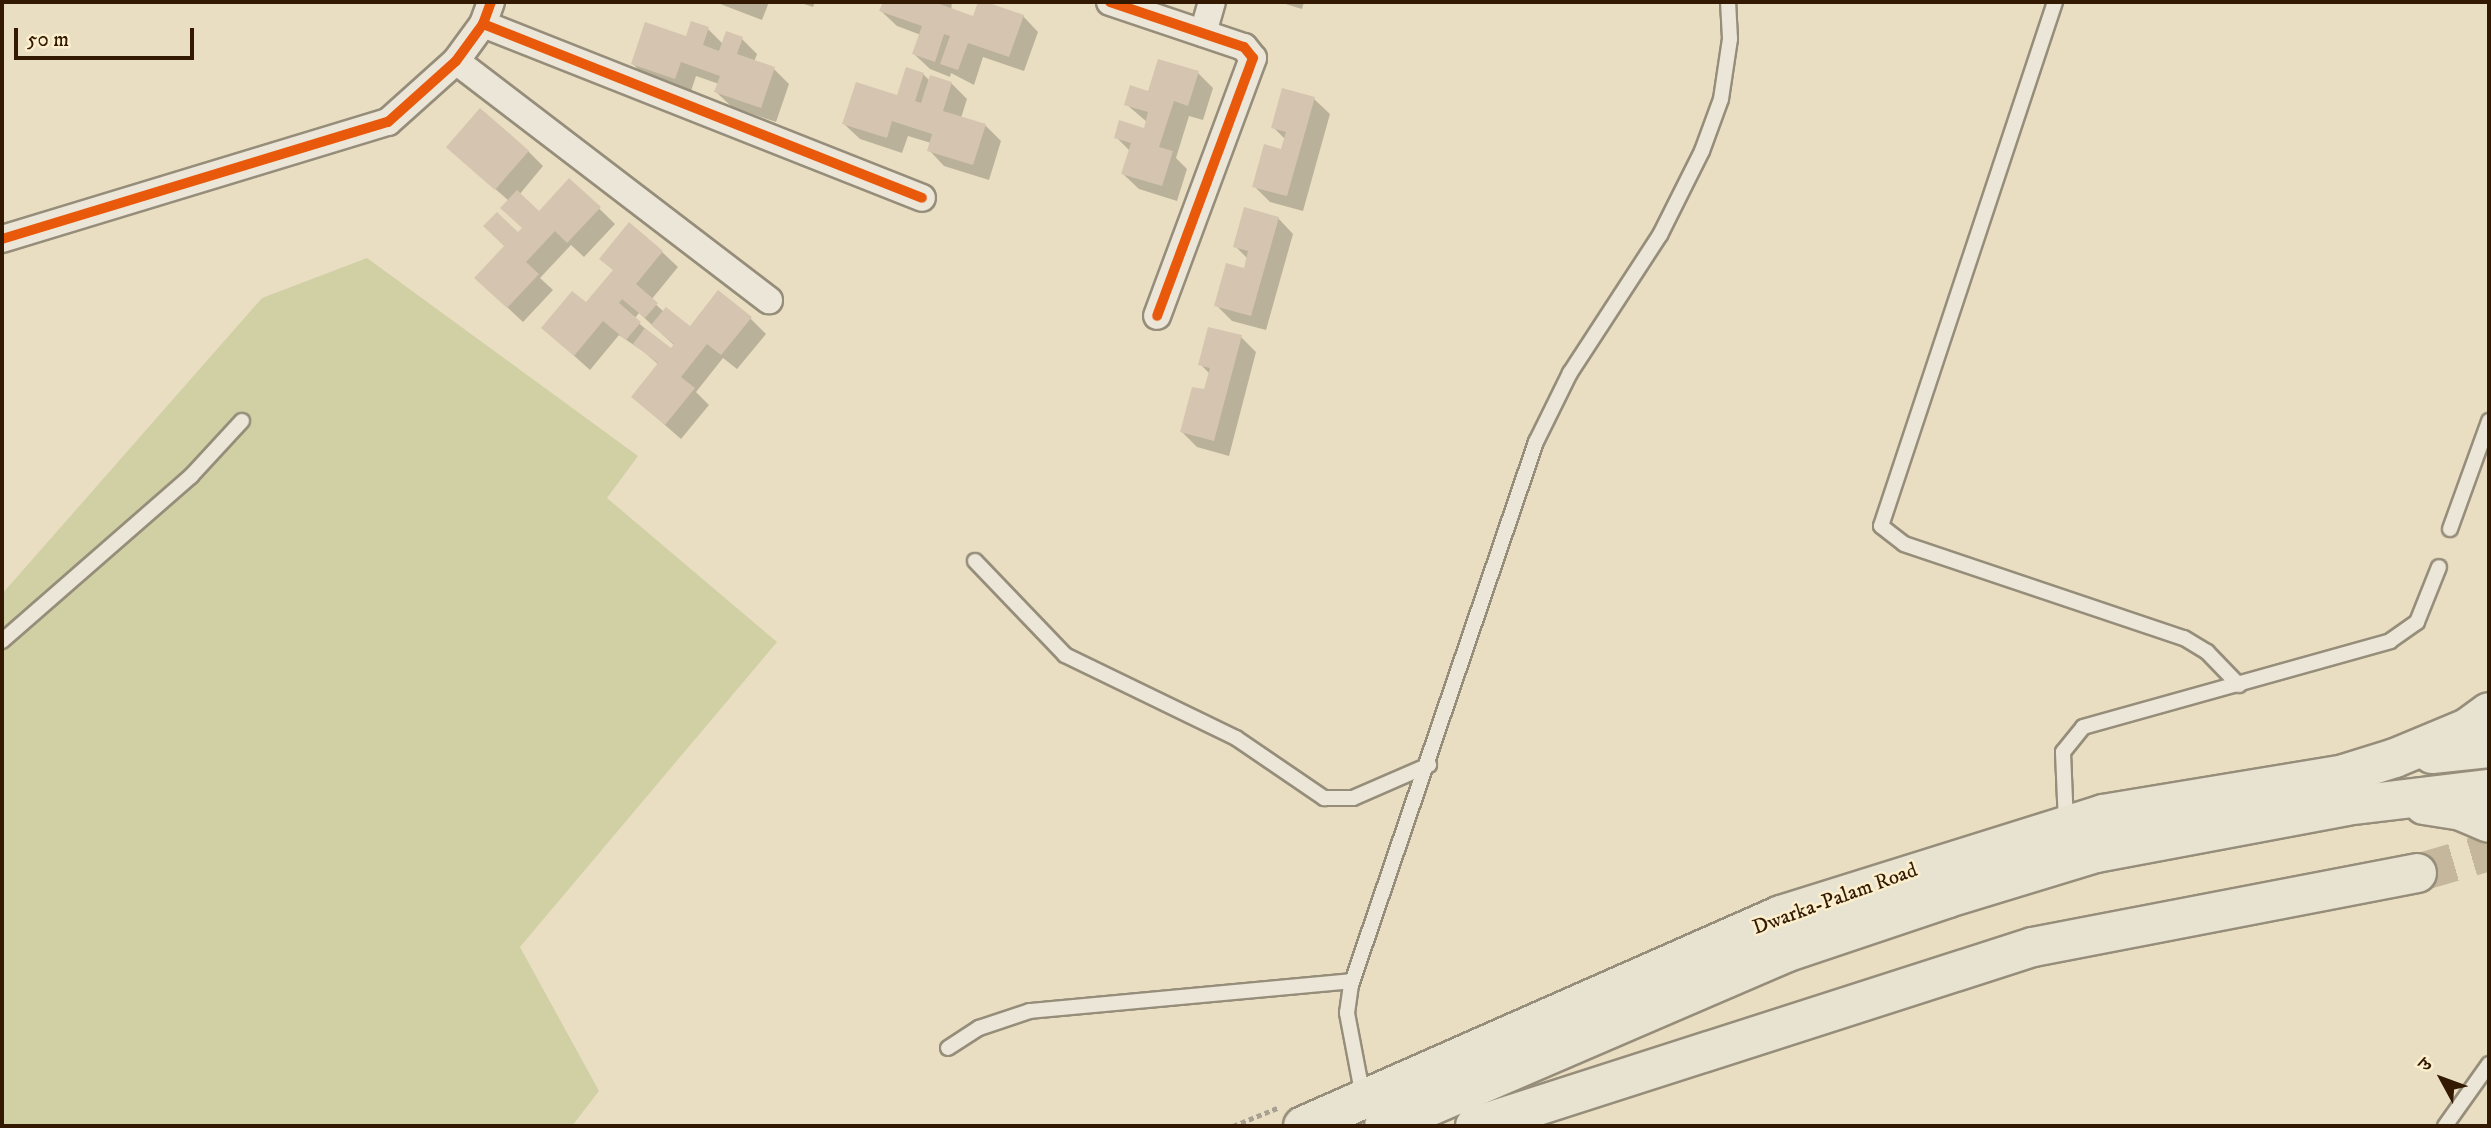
<!DOCTYPE html>
<meta charset="utf-8">
<style>
body{margin:0}
#map{position:relative;width:2491px;height:1128px;overflow:hidden;background:#e9dec2;font-family:"IM FELL DW Pica","Noto Serif Devanagari",serif}
div>[style]{position:absolute}
[style*='--x']{left:calc(var(--x)*1px);top:calc(var(--y)*1px);width:calc(var(--w)*1px);rotate:calc(var(--a)*1deg)}
.green>*{inset:0;background:#d1d0a5}
.shadow>*{inset:0;background:#0003}
.building>*{inset:0;background:#d5c5b0;transform-origin:0 0}
.highway-tunnel>*{height:38px;margin-top:-19px;transform-origin:0;background:repeating-linear-gradient(90deg,#c5b79b 0 38px,transparent 0 57px)}
.path>*{height:4.5px;margin-top:-2.25px;transform-origin:0;background:repeating-linear-gradient(90deg,#a7a093 0 5px,transparent 0 8.5px)}
.roads{filter:drop-shadow(2px 0 #968d7a) drop-shadow(-2px 0 #968d7a) drop-shadow(0 2px #968d7a) drop-shadow(0 -2px #968d7a)}
.lane>*{height:14px;margin:-7px;padding:0 7px;transform-origin:7px;border-radius:7px;background:#ece6d8}
.street>*{height:26px;margin:-13px;padding:0 13px;transform-origin:13px;border-radius:13px;background:#ece6d8}
.primary>*{height:38px;margin:-19px;padding:0 19px;transform-origin:19px;border-radius:19px;background:#e8e2d1}
.highway>*{height:38px;margin:-19px;padding:0 19px;transform-origin:19px;border-radius:19px;background:#e8e2d1}
.cycleway>*{height:10px;margin:-5px;padding:0 5px;transform-origin:5px;border-radius:5px;background:#e8590c}
span{translate:-50% -50%;white-space:nowrap;text-align:center;line-height:1.15;-webkit-text-stroke:5px #fbefcd;paint-order:stroke}
.street-label{font-size:21px;color:#331901}
.frame{position:absolute;inset:0;border:4px solid #331901;pointer-events:none}
.north{position:absolute;left:2407px;top:1044px;width:70px;height:70px;-webkit-text-stroke:5px #fbefcd;paint-order:stroke;rotate:311deg;font-size:19px;font-weight:700;line-height:28px;text-align:center;color:#331901}
.north::after{content:'';display:block;margin:auto;width:24px;height:32px;background:#331901;clip-path:polygon(50% 0,100% 100%,50% 72%,0 100%)}
.scale{position:absolute;left:14px;top:28px;width:180px;height:32px;box-sizing:border-box;border:4px solid #331901;border-top:0;padding-left:9px;font-size:21px;line-height:24px;white-space:nowrap;color:#331901;-webkit-text-stroke:5px #fbefcd;paint-order:stroke}
</style>
<div id="map">
<div class="green">
<div style="clip-path:polygon(367px 258px,638px 456px,607px 498px,777px 642px,520px 947px,599px 1091px,572px 1126px,2px 1126px,2px 594px,262px 298px)"></div>
</div>
<div class="shadow">
<div style="clip-path:polygon(715px 2px,769px 2px,762px 20px)"></div>
<div style="clip-path:polygon(798px 2px,815px 2px,813px 7px)"></div>
<div style="clip-path:polygon(884px 2px,952px 2px,951px 11px,974px 19px,980px 2px,1023px 16px,1038px 32px,1024px 71px,983px 57px,974px 85px,951px 73px,950px 77px,930px 69px,914px 54px,921px 35px,897px 26px,881px 11px)"></div>
<div style="clip-path:polygon(1279px 2px,1304px 2px,1302px 9px)"></div>
<div style="clip-path:polygon(692px 23px,708px 29px,723px 44px,742px 39px,757px 54px,754px 62px,774px 69px,789px 84px,776px 122px,732px 107px,716px 92px,719px 84px,696px 76px,690px 94px,648px 79px,633px 64px,687px 38px)"></div>
<div style="clip-path:polygon(1198px 73px,1213px 88px,1203px 120px,1189px 116px,1176px 158px,1187px 169px,1177px 201px,1139px 189px,1123px 174px,1130px 151px,1116px 137px,1145px 130px,1147px 122px,1126px 104px)"></div>
<div style="clip-path:polygon(923px 74px,930px 81px,951px 83px,967px 99px,961px 118px,986px 126px,1001px 141px,989px 180px,944px 166px,929px 150px,931px 143px,908px 136px,902px 153px,860px 139px,844px 124px,898px 97px)"></div>
<div style="clip-path:polygon(1314px 99px,1330px 114px,1303px 211px,1270px 202px,1254px 186px,1283px 151px,1286px 140px,1273px 127px)"></div>
<div style="clip-path:polygon(449px 148px,528px 151px,543px 166px,519px 195px,539px 213px,570px 180px,615px 224px,584px 257px,571px 245px,540px 278px,553px 290px,523px 322px,492px 293px,524px 229px,509px 201px)"></div>
<div style="clip-path:polygon(1278px 218px,1293px 234px,1266px 330px,1232px 321px,1216px 305px,1245px 270px,1248px 259px,1235px 246px)"></div>
<div style="clip-path:polygon(evenodd,662px 252px,678px 267px,651px 300px,664px 312px,690px 328px,750px 318px,766px 334px,737px 369px,723px 358px,696px 392px,709px 405px,681px 439px,633px 397px,659px 365px,644px 352px,619px 335px,590px 370px,543px 328px,586px 305px,614px 271px,602px 259px,662px 252px,639px 313px,675px 346px,671px 351px,634px 319px,639px 313px)"></div>
<div style="clip-path:polygon(1241px 337px,1256px 352px,1229px 456px,1197px 447px,1182px 432px,1205px 392px,1210px 374px,1200px 364px)"></div>
</div>
<div class="building">
<div style="clip-path:polygon(883px 2px,934px 2px,973px 16px,978px 2px,986px 2px,1024px 15px,1009px 57px,968px 43px,958px 70px,940px 64px,950px 36px,944px 34px,935px 62px,912px 54px,922px 26px,879px 11px)"></div>
<div style="clip-path:polygon(691px 21px,709px 27px,703px 45px,719px 51px,726px 31px,743px 37px,737px 54px,775px 67px,761px 108px,714px 92px,720px 76px,681px 62px,675px 79px,631px 64px,645px 22px,686px 36px)"></div>
<div style="clip-path:polygon(1158px 59px,1199px 71px,1188px 106px,1174px 101px,1159px 147px,1173px 151px,1162px 186px,1121px 174px,1131px 143px,1114px 138px,1119px 120px,1144px 128px,1148px 112px,1124px 105px,1130px 85px,1148px 91px)"></div>
<div style="clip-path:polygon(906px 67px,924px 73px,915px 101px,921px 103px,930px 75px,952px 82px,943px 111px,986px 124px,973px 165px,927px 151px,932px 134px,892px 121px,887px 138px,842px 124px,856px 82px,897px 95px)"></div>
<div style="clip-path:polygon(1282px 88px,1315px 97px,1287px 196px,1252px 187px,1264px 144px,1281px 149px,1286px 132px,1271px 128px)"></div>
<div style="left:480px;top:108px;width:65px;height:52px;rotate:41deg"></div>
<div style="clip-path:polygon(569px 178px,601px 207px,567px 243px,555px 231px,526px 262px,539px 274px,507px 308px,474px 278px,504px 246px,483px 226px,497px 212px,518px 232px,522px 228px,500px 208px,517px 190px,539px 211px)"></div>
<div style="clip-path:polygon(1244px 207px,1279px 217px,1251px 316px,1214px 306px,1226px 263px,1244px 268px,1248px 251px,1233px 247px)"></div>
<div style="clip-path:polygon(629px 222px,663px 251px,636px 284px,658px 303px,645px 318px,622px 299px,619px 303px,641px 322px,626px 340px,603px 321px,574px 356px,541px 328px,572px 291px,586px 302px,613px 270px,599px 259px)"></div>
<div style="clip-path:polygon(718px 290px,752px 317px,721px 355px,707px 344px,681px 377px,695px 388px,665px 425px,631px 397px,658px 363px,633px 344px,645px 328px,671px 348px,674px 344px,651px 325px,666px 307px,690px 326px)"></div>
<div style="clip-path:polygon(1208px 327px,1242px 335px,1214px 441px,1180px 432px,1192px 387px,1204px 389px,1210px 368px,1198px 365px)"></div>
</div>
<div class="highway-tunnel">
<div style="--x:2417;--y:873;--w:75;--a:-16.3"></div>
</div>
<div class="path">
<div style="--x:1233;--y:1126;--w:48;--a:-22.2"></div>
</div>
<div class="roads">
<div class="lane">
<div style="--x:2055;--y:2;--w:552;--a:108.37"></div>
<div style="--x:1881;--y:526;--w:29;--a:38"></div>
<div style="--x:1904;--y:544;--w:295;--a:18.6"></div>
<div style="--x:2184;--y:638;--w:27;--a:31"></div>
<div style="--x:2207;--y:652;--w:46;--a:45.9"></div>
<div style="--x:2450;--y:529;--w:115;--a:-70.1"></div>
<div style="--x:975;--y:561;--w:130;--a:46.2"></div>
<div style="--x:1065;--y:655;--w:190;--a:25.9"></div>
<div style="--x:1236;--y:738;--w:107;--a:34.3"></div>
<div style="--x:1324;--y:798;--w:29;--a:0"></div>
<div style="--x:1353;--y:798;--w:83;--a:-23.5"></div>
<div style="--x:2;--y:641;--w:251;--a:-41.1"></div>
<div style="--x:191;--y:476;--w:75;--a:-47.2"></div>
<div style="--x:2066;--y:824;--w:72;--a:-92.4"></div>
<div style="--x:2063;--y:752;--w:32;--a:-51"></div>
<div style="--x:2083;--y:727;--w:319;--a:-15.6"></div>
<div style="--x:2390;--y:641;--w:33;--a:-35"></div>
<div style="--x:2417;--y:622;--w:59;--a:-68.2"></div>
<div style="--x:948;--y:1048;--w:37;--a:-33"></div>
<div style="--x:979;--y:1028;--w:54;--a:-18.4"></div>
<div style="--x:1030;--y:1011;--w:323;--a:-5.3"></div>
<div style="--x:1363;--y:1097;--w:86;--a:-100.8"></div>
<div style="--x:1347;--y:1013;--w:28;--a:-82"></div>
<div style="--x:1351;--y:985;--w:574;--a:-71.19"></div>
<div style="--x:1536;--y:442;--w:77;--a:-63.8"></div>
<div style="--x:1570;--y:373;--w:165;--a:-56.9"></div>
<div style="--x:1660;--y:235;--w:94;--a:-63.4"></div>
<div style="--x:1702;--y:151;--w:55;--a:-69.9"></div>
<div style="--x:1721;--y:99;--w:61;--a:-81.5"></div>
<div style="--x:1730;--y:39;--w:37;--a:-93"></div>
<div style="--x:2445;--y:1126;--w:76;--a:-54.6"></div>
</div>
<div class="street">
<div style="--x:1110;--y:2;--w:141;--a:18.6"></div>
<div style="--x:1244;--y:47;--w:14;--a:51"></div>
<div style="--x:1253;--y:58;--w:275;--a:110.4"></div>
<div style="--x:483;--y:24;--w:472;--a:21.6"></div>
<div style="--x:1203;--y:33;--w:32;--a:-74"></div>
<div style="--x:456;--y:61;--w:394;--a:37.4"></div>
<div style="--x:2;--y:239;--w:403;--a:-16.9"></div>
<div style="--x:388;--y:122;--w:91;--a:-41.9"></div>
<div style="--x:456;--y:61;--w:46;--a:-53.9"></div>
<div style="--x:483;--y:24;--w:23;--a:-70"></div>
</div>
<div class="primary">
<div style="--x:2432;--y:754;--w:57;--a:-6"></div>
<div style="--x:2424;--y:805;--w:37;--a:9"></div>
<div style="--x:2461;--y:811;--w:30;--a:23"></div>
<div style="--x:1303;--y:1126;--w:522;--a:-23.82"></div>
<div style="--x:1781;--y:915;--w:337;--a:-17.4"></div>
<div style="--x:2103;--y:814;--w:244;--a:-9.4"></div>
<div style="--x:2344;--y:774;--w:53;--a:-17.4"></div>
<div style="--x:2395;--y:758;--w:78;--a:-22.6"></div>
<div style="--x:2467;--y:728;--w:27;--a:-36"></div>
<div style="--x:1384;--y:1126;--w:437;--a:-23.3"></div>
<div style="--x:1785;--y:953;--w:172;--a:-18.6"></div>
<div style="--x:1948;--y:898;--w:155;--a:-16.9"></div>
<div style="--x:2096;--y:853;--w:254;--a:-10.6"></div>
<div style="--x:2346;--y:806;--w:144;--a:-6.8"></div>
</div>
<div class="highway">
<div style="--x:1475;--y:1126;--w:586;--a:-17.79"></div>
<div style="--x:2033;--y:947;--w:391;--a:-10.9"></div>
</div>
</div>
<div class="cycleway">
<div style="--x:1110;--y:2;--w:141;--a:18.6"></div>
<div style="--x:1244;--y:47;--w:14;--a:51"></div>
<div style="--x:1253;--y:58;--w:275;--a:110.4"></div>
<div style="--x:483;--y:24;--w:472;--a:21.6"></div>
<div style="--x:2;--y:239;--w:403;--a:-16.9"></div>
<div style="--x:388;--y:122;--w:91;--a:-41.9"></div>
<div style="--x:456;--y:61;--w:46;--a:-53.9"></div>
<div style="--x:483;--y:24;--w:23;--a:-70"></div>
</div>
<div class="street-label">
<span style="left:1835px;top:899px;rotate:-20deg">Dwarka-Palam Road</span>
</div>
<div class="frame"></div>
<div class="north">उ</div>
<div class="scale">50 m</div>
</div>
